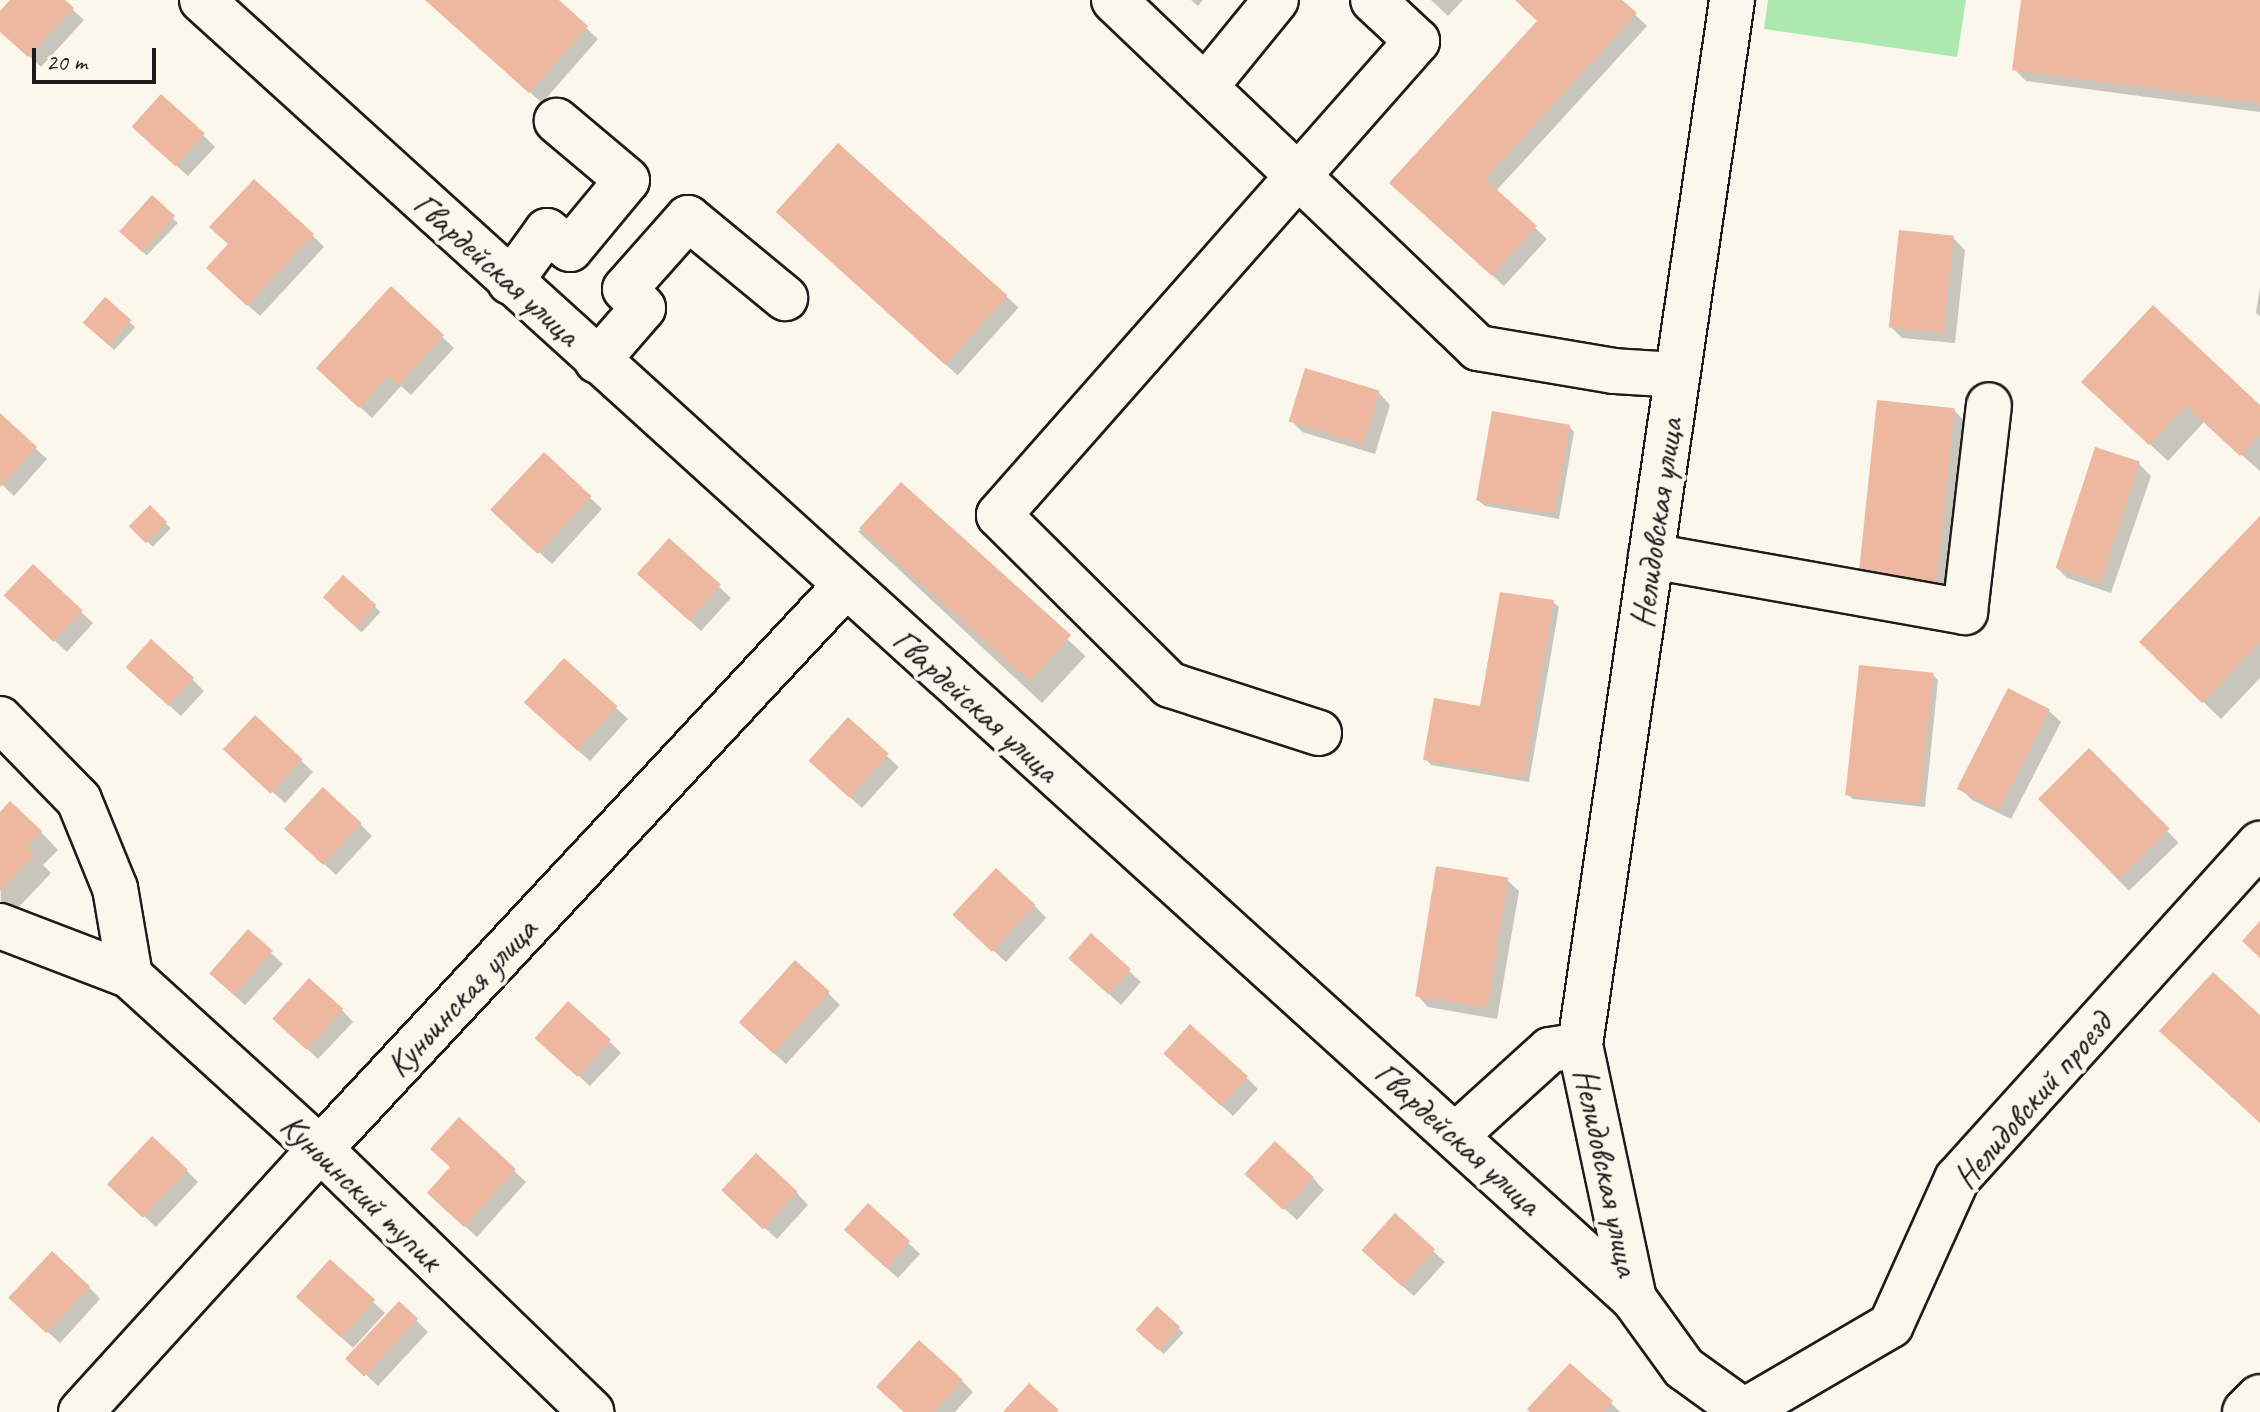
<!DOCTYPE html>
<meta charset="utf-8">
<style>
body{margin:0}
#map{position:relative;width:2260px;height:1412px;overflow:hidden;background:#fbf7ec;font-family:Caveat,sans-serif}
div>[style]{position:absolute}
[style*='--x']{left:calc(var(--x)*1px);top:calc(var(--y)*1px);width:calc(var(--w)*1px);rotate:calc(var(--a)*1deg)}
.green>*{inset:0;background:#abe9b1}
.shadow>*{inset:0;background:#0003;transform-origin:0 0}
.building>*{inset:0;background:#edb89f;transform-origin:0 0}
.roads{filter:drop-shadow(2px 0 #1c1c1c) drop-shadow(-2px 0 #1c1c1c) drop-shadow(0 2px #1c1c1c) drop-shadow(0 -2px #1c1c1c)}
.minor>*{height:44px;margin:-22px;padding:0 22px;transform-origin:22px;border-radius:22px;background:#fbf7ec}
span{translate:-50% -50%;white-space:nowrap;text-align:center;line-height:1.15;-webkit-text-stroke:8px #fbf7ec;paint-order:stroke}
.street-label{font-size:34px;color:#1c1c1c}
.scale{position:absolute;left:32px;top:48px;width:124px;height:36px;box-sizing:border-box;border:4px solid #1c1c1c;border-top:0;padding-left:10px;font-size:24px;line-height:28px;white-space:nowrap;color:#1c1c1c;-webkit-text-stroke:6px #fbf7ec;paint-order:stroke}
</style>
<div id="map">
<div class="green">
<div style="clip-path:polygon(1768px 0,1966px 0,1957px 57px,1764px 29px)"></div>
</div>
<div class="shadow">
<div style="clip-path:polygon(12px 0,62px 0,84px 20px,41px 67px,0 30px,0 14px)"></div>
<div style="clip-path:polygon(427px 0,556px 0,598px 39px,542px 103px)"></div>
<div style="clip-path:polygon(1191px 0,1203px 0,1198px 6px)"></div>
<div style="clip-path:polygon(1431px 0,1463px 0,1448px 16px)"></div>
<div style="clip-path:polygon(1517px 0,1619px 0,1647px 26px,1496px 191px,1547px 239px,1504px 286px,1403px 194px,1540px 21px)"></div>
<div style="clip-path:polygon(2023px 0,2260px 0,2260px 112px,2026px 81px,2014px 69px)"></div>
<div style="clip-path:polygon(203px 135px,215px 147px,188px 176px,146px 138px)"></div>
<div style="left:838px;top:145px;width:243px;height:91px;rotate:42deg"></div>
<div style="left:152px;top:198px;width:36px;height:45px;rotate:44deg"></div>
<div style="clip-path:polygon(312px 235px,324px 247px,260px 316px,220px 280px,230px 245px)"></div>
<div style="clip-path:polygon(1953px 238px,1965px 250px,1955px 343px,1902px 338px,1890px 326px)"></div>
<div style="clip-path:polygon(2260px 287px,2260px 316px,2256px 313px)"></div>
<div style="clip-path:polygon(391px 289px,454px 348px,411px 395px,401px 386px,372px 418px,330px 380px)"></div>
<div style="left:106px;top:300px;width:40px;height:31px;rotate:43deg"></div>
<div style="clip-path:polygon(1379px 393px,1390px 405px,1375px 454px,1302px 432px,1291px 420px)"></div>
<div style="clip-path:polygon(2101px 399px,2260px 407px,2260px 471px,2204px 422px,2168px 461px)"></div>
<div style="clip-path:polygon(1954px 410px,1971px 428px,1951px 617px,1876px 609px)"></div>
<div style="clip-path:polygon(0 416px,47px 459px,14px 496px,0 483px)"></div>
<div style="clip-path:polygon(1569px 426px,1574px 432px,1559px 519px,1485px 506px,1479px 501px)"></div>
<div style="clip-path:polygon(544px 455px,602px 509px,552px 564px,505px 521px)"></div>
<div style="clip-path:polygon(2139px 464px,2151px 476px,2111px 593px,2067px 578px,2056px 567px)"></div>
<div style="left:902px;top:485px;width:251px;height:64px;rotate:43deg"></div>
<div style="left:150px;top:508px;width:29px;height:26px;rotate:44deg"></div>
<div style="clip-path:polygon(2260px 518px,2260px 678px,2221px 719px,2141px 642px)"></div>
<div style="clip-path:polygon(669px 540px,731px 598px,701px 631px,651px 585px)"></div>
<div style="clip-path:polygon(33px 567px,93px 623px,67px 652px,18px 608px)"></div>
<div style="left:344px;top:578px;width:50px;height:28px;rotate:43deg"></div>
<div style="clip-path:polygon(1553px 602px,1559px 607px,1529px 782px,1431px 765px,1426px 759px,1482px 708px)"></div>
<div style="clip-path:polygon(565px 661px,628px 719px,590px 761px,538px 715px)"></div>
<div style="clip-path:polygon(1933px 675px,1938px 680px,1925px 807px,1853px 799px,1847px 794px)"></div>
<div style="clip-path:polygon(140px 679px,192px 679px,204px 691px,181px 716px)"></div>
<div style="clip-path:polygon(2049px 711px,2061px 722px,2011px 819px,1972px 800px,1960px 788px)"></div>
<div style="clip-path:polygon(255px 718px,313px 772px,285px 803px,238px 761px)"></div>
<div style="left:2089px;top:750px;width:129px;height:69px;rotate:46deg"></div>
<div style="clip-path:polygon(887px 756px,899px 767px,862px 808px,822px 772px)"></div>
<div style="clip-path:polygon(0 815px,41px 832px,58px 850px,43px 865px,51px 873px,1px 926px)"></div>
<div style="clip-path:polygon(360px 824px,372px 836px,336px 875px,299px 841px)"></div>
<div style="clip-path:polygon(1507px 880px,1519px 891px,1497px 1019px,1428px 1007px,1417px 995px)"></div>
<div style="clip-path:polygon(1035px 906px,1046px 918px,1006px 962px,967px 927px)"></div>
<div style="clip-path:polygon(1091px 936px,1141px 982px,1121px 1005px,1082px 969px)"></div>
<div style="clip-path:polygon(271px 953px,283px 964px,245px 1005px,222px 984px)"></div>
<div style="clip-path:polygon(828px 993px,840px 1005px,786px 1064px,752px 1034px)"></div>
<div style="clip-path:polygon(342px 1010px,353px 1022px,318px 1059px,287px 1030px)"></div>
<div style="clip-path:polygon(609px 1041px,621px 1053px,590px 1086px,549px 1049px)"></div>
<div style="clip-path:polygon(1177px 1065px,1246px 1077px,1258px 1089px,1233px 1116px)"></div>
<div style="clip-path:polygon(459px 1120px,526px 1182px,477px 1237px,441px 1204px,453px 1167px)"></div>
<div style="clip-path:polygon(186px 1170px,198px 1182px,156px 1227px,122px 1196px)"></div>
<div style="clip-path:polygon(1313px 1178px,1324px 1190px,1297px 1220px,1259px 1186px)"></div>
<div style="clip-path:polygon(797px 1193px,808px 1205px,777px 1239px,736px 1202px)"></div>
<div style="clip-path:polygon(869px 1206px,920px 1254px,898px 1278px,858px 1242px)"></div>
<div style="clip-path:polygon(1433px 1251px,1445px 1262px,1414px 1296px,1375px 1262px)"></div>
<div style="clip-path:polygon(89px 1287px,100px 1299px,60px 1343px,23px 1310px)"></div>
<div style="clip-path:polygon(373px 1302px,385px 1313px,353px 1348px,310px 1309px)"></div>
<div style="left:1158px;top:1309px;width:35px;height:29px;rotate:43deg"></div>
<div style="clip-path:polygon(416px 1320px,428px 1332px,378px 1386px,361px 1370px)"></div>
<div style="clip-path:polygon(962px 1381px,973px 1392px,955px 1412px,906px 1412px)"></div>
<div style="clip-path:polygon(1611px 1403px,1620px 1412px,1533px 1412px)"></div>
</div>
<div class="building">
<div style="clip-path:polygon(10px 0,65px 0,74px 8px,28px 57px,0 32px,0 11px)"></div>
<div style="clip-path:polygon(425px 0,559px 0,588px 26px,529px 93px)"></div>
<div style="clip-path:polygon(1515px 0,1622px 0,1637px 13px,1485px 179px,1537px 226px,1492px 276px,1389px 183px,1537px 21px)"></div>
<div style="clip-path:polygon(2021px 0,2260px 0,2260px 103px,2012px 70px)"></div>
<div style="left:161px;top:94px;width:59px;height:44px;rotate:42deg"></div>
<div style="left:838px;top:143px;width:228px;height:93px;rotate:42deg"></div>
<div style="clip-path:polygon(254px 179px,314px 234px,247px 306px,206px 268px,228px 244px,209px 227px)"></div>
<div style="left:152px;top:195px;width:31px;height:49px;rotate:42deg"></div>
<div style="left:1899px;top:230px;width:55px;height:98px;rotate:6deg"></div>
<div style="clip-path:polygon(391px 286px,444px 335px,399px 385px,388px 376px,359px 408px,316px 368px)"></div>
<div style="left:105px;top:297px;width:35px;height:34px;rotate:41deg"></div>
<div style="clip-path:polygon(2153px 305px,2260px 405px,2260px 435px,2240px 456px,2186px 406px,2149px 445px,2081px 382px)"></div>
<div style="left:1305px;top:368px;width:78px;height:56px;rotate:17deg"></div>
<div style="left:1877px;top:400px;width:78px;height:193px;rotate:6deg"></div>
<div style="left:1492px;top:411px;width:79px;height:91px;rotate:10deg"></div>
<div style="clip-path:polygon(0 413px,37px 447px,0 487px)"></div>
<div style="left:2095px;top:447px;width:47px;height:127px;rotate:18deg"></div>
<div style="left:544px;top:452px;width:65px;height:79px;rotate:43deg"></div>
<div style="left:901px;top:482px;width:229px;height:62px;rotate:42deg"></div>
<div style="left:150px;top:505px;width:24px;height:30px;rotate:45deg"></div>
<div style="clip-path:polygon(2260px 516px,2260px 642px,2202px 703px,2139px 642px)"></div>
<div style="left:669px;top:538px;width:70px;height:48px;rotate:42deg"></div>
<div style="left:33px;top:564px;width:68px;height:43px;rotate:43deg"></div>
<div style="left:343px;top:575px;width:45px;height:30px;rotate:42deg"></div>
<div style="clip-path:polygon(1500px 592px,1554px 600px,1524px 777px,1423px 760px,1434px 698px,1480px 706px)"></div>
<div style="left:151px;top:639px;width:58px;height:38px;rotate:42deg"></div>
<div style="left:564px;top:658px;width:72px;height:60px;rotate:42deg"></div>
<div style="left:1859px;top:665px;width:75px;height:131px;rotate:6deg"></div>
<div style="left:2008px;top:688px;width:47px;height:113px;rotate:27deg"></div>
<div style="left:255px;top:715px;width:65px;height:47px;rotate:43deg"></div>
<div style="left:848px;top:717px;width:55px;height:59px;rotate:42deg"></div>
<div style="left:2089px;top:748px;width:114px;height:72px;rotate:45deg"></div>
<div style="left:323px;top:787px;width:53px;height:57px;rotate:43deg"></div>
<div style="clip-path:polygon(10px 801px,42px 831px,27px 846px,35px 854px,0 891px,0 812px)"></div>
<div style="left:1436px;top:866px;width:73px;height:132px;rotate:9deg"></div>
<div style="left:996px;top:868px;width:54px;height:64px;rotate:43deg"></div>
<div style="clip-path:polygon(2260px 921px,2260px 958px,2242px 941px)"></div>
<div style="left:248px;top:929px;width:33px;height:59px;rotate:41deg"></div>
<div style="left:1091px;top:933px;width:54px;height:34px;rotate:42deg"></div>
<div style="left:795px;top:960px;width:47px;height:84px;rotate:42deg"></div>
<div style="clip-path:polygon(2213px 972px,2260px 1015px,2260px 1123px,2159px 1031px)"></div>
<div style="left:309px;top:978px;width:46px;height:55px;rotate:42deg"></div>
<div style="left:568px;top:1001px;width:58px;height:50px;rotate:42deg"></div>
<div style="left:1190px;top:1024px;width:78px;height:40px;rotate:42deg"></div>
<div style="clip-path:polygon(459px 1117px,516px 1169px,464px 1227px,427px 1193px,450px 1167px,430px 1149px)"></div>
<div style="left:152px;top:1136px;width:49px;height:66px;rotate:43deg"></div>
<div style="left:1275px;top:1141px;width:53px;height:45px;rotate:43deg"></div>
<div style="left:756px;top:1153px;width:57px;height:51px;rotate:43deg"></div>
<div style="left:868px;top:1203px;width:57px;height:36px;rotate:42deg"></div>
<div style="left:1395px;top:1213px;width:54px;height:50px;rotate:42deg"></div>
<div style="left:52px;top:1251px;width:52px;height:64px;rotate:43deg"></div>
<div style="left:330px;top:1259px;width:61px;height:51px;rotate:42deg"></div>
<div style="left:399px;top:1301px;width:26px;height:79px;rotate:43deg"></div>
<div style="left:1157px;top:1306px;width:31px;height:32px;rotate:42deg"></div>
<div style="clip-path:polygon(919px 1340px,963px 1380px,934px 1412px,904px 1412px,876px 1387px)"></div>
<div style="clip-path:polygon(1570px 1363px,1613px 1401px,1603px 1412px,1530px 1412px,1527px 1409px)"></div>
<div style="clip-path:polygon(1029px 1383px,1059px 1410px,1057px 1412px,1003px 1412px)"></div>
</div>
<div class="roads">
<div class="minor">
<div style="--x:202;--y:0;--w:1933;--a:42.21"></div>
<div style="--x:1634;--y:1299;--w:85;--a:54.1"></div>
<div style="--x:1684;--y:1368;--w:75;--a:35.8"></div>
<div style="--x:1114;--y:0;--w:504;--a:43.71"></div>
<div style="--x:1478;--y:348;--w:138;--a:9.6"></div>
<div style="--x:1614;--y:371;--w:63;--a:3.6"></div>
<div style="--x:1205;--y:87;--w:112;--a:-50.8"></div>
<div style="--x:510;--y:282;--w:63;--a:-54"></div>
<div style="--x:547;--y:231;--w:29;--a:38"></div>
<div style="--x:570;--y:249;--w:89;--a:-50.4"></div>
<div style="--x:627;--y:180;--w:92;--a:-139.9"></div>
<div style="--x:597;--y:361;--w:70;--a:-49"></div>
<div style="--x:643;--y:308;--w:26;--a:-133"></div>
<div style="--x:625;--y:289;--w:95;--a:-48.4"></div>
<div style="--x:688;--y:218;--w:126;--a:39.5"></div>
<div style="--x:1651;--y:556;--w:319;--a:10.1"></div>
<div style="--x:1965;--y:612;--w:208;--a:-83.4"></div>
<div style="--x:0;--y:719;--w:113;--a:45.7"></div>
<div style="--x:79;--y:800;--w:95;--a:67.8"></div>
<div style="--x:115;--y:888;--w:89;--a:80.3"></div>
<div style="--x:1319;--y:733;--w:157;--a:-162.1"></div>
<div style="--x:1170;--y:685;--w:241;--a:-135.2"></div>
<div style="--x:999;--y:515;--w:632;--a:-48.59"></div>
<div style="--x:1417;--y:41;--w:60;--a:-137"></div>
<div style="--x:0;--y:926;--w:139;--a:21"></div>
<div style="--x:130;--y:976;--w:257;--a:42.3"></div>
<div style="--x:320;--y:1149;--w:378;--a:44.1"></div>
<div style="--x:1455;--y:1136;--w:128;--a:-42.2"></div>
<div style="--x:1550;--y:1050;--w:30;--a:-9"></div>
<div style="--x:1634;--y:1299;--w:260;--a:-102"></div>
<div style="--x:1580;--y:1045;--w:1056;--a:-81.72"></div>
<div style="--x:1744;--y:1411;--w:170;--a:-30.3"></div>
<div style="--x:1891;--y:1325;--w:160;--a:-65.7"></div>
<div style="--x:1957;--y:1179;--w:452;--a:-47.9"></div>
<div style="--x:81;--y:1412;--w:355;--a:-47.7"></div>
<div style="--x:320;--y:1149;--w:770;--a:-47"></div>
<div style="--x:2245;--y:1412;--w:21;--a:-45"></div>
</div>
</div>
<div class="street-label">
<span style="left:497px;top:269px;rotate:42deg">Гвардейская улица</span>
<span style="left:1656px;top:523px;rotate:-82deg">Нелидовская улица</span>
<span style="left:976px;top:705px;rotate:42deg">Гвардейская улица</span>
<span style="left:461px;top:997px;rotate:-47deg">Куньинская улица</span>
<span style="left:2032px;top:1100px;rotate:-49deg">Нелидовский проезд</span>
<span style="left:1458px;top:1138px;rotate:42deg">Гвардейская улица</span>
<span style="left:1607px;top:1172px;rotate:78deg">Нелидовская улица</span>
<span style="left:362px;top:1192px;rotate:44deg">Куньинский тупик</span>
</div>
<div class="scale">20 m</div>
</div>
